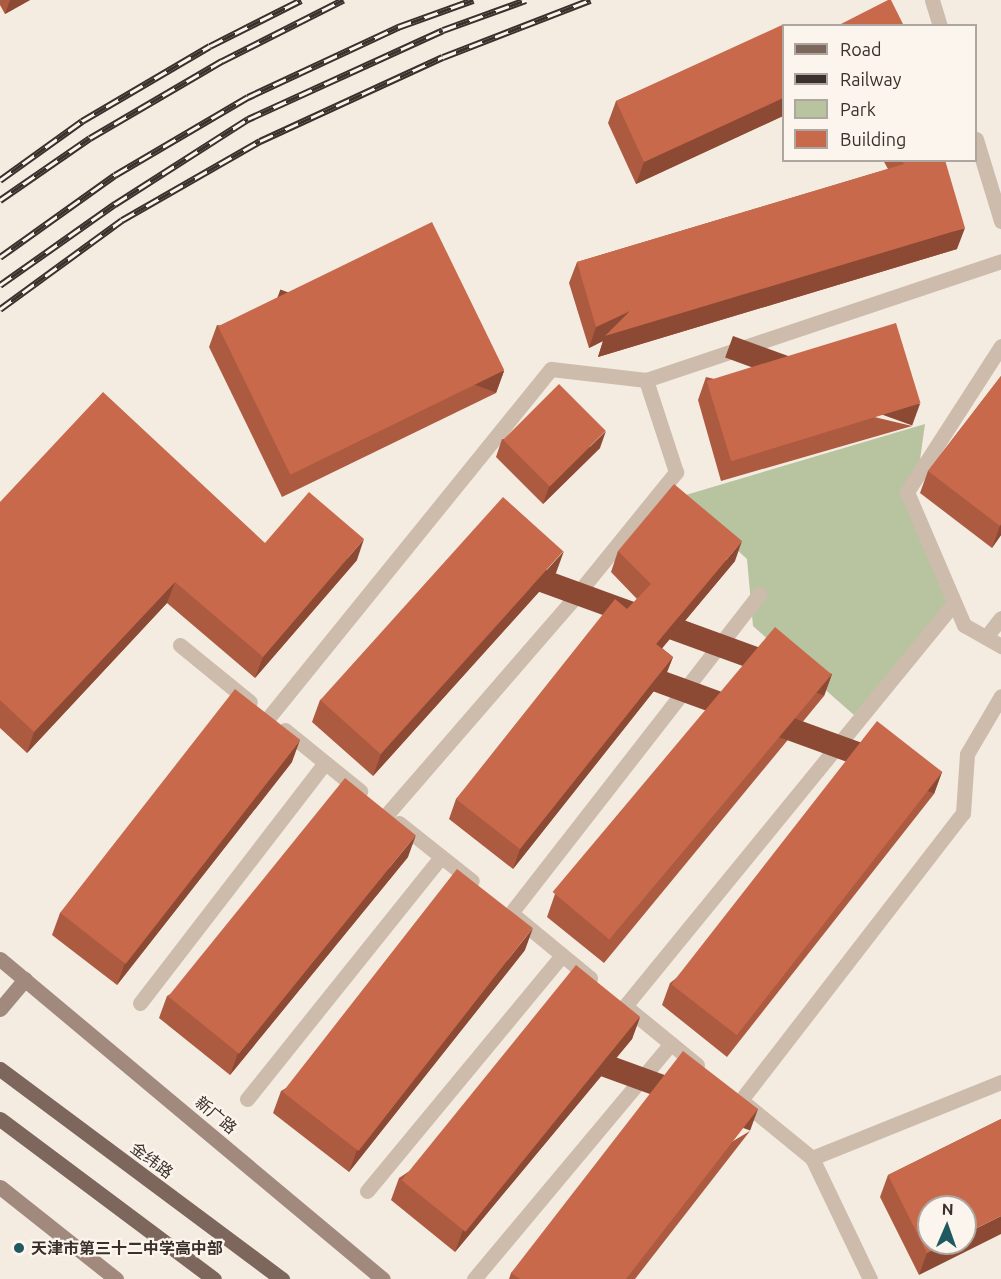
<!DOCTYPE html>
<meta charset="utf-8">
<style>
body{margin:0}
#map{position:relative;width:1001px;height:1279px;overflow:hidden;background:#f4ebe1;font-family:Ubuntu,"Noto Sans SC",sans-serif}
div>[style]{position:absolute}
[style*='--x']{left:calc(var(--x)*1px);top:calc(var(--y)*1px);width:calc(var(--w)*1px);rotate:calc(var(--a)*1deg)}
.green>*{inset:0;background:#b8c4a0}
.street>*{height:15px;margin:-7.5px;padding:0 7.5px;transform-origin:7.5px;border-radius:7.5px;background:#cdbbac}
.secondary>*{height:15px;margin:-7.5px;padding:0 7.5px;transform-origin:7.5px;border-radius:7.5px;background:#a18a7d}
.primary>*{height:15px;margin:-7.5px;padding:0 7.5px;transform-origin:7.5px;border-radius:7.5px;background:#7d675c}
.rail>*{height:7px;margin-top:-3.5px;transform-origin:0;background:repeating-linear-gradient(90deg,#fbf5ee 0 14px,#3b302b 0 28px);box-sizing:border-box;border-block:2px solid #3b302b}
.wall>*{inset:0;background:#ac5a40}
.shaded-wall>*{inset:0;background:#8c4a34;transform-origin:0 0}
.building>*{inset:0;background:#c8694b;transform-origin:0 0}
.dots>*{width:16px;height:16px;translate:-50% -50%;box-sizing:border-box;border:3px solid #fbf5ee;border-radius:50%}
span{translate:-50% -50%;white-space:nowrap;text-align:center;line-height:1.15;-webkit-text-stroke:4.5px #fbf5ee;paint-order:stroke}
.street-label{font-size:16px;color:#3b302b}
.poi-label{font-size:16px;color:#3b302b;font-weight:700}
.left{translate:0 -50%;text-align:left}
.legend{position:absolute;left:782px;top:24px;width:195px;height:138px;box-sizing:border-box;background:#fbf5ee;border:2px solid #aea6a0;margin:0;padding:8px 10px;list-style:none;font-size:18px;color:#3b302b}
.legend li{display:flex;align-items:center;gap:12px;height:30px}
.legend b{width:30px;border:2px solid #aea6a0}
.north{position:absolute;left:917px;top:1195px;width:60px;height:60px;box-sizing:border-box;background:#fbf5ee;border:2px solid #aea6a0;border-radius:50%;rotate:2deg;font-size:16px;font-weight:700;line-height:24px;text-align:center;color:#3b302b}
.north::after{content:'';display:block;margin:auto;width:21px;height:27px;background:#1f5a5e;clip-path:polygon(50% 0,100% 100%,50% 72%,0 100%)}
</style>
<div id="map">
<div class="green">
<div style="clip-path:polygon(925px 424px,913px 510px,949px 601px,854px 715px,753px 626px,747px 559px,679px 497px)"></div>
</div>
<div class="street">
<div style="--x:932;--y:0;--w:27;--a:73"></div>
<div style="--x:976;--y:139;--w:86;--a:73"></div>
<div style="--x:1001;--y:346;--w:174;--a:122.8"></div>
<div style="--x:907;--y:492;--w:145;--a:66.8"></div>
<div style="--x:964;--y:625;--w:43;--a:29.6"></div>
<div style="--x:986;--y:637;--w:24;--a:-52"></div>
<div style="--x:180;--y:645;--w:90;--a:39.2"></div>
<div style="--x:269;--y:717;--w:448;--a:-51"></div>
<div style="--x:551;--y:369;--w:96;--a:6.6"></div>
<div style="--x:646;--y:380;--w:374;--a:-18.5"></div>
<div style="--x:285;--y:730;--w:97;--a:39.1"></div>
<div style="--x:388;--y:813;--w:278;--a:-49.1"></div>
<div style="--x:570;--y:603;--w:169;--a:-51"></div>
<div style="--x:676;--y:472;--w:97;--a:-108.1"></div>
<div style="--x:399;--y:823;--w:93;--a:38.5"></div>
<div style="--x:511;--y:913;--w:404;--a:-52.1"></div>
<div style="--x:516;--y:917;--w:96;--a:39.5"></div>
<div style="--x:140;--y:1003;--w:303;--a:-52.4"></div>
<div style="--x:625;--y:1006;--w:93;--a:39.3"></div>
<div style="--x:625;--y:1006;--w:520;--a:-50.77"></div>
<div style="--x:247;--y:1099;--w:310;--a:-51.3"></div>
<div style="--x:741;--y:1100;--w:363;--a:-52.3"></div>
<div style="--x:963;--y:813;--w:59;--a:-86.1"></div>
<div style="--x:967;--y:754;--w:67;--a:-59.6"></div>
<div style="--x:742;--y:1101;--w:90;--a:39.2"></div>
<div style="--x:812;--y:1158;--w:204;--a:-21.9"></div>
<div style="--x:812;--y:1158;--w:134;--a:64.4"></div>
<div style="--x:367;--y:1191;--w:306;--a:-50.4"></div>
<div style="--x:474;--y:1279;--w:307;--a:-50.1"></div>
</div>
<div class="secondary">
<div style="--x:0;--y:959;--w:499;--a:39.9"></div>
<div style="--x:0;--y:1009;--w:39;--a:-50"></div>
<div style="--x:0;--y:1187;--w:148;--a:38.4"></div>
</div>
<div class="primary">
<div style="--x:0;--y:1069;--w:352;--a:36.7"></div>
<div style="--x:0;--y:1119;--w:267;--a:36.8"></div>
</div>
<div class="rail">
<div style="--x:0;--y:180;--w:101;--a:-35.7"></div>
<div style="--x:82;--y:121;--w:148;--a:-30.4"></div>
<div style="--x:210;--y:46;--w:102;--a:-26.8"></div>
<div style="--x:0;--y:200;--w:109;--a:-34.6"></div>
<div style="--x:90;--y:138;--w:153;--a:-30.3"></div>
<div style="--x:222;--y:61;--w:136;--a:-26.8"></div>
<div style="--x:0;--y:257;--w:141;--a:-35.5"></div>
<div style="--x:115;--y:175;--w:154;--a:-30.4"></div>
<div style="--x:248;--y:97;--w:166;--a:-25"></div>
<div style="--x:398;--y:27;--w:80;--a:-19.8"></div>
<div style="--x:0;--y:285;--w:141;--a:-35.2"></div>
<div style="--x:115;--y:204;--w:158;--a:-32.6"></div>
<div style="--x:248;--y:119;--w:214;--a:-24.5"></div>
<div style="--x:443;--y:30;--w:88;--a:-19.9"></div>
<div style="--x:0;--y:309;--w:151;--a:-36.1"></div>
<div style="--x:122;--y:220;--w:159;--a:-29.8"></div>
<div style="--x:260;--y:141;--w:201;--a:-24.7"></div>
<div style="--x:443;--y:57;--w:158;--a:-21.2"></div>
</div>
<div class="wall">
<div style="clip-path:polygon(0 0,30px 0,5px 14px,0 5px)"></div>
<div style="clip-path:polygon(783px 28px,783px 116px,636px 184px,608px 123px,616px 101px)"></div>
<div style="clip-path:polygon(883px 160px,945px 160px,957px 249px,598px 357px,603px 341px,589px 348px,569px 283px,577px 262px,888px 169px)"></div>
<div style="clip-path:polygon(217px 325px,504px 371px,496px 393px,282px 497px,209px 347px)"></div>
<div style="clip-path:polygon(1001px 376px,1001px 535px,992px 548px,920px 493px,928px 471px)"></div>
<div style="clip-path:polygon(706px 377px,912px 426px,721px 481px,698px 400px)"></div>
<div style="clip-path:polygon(502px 439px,600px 448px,543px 504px,496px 457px)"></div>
<div style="clip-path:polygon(0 502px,265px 543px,357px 560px,255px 678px,167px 603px,27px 753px,0 728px)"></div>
<div style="clip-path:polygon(618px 551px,735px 561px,662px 648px,673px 657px,665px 677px,513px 869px,449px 819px,456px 799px,637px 599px,611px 572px)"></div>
<div style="clip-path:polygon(556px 573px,373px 776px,312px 722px,320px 700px)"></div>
<div style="clip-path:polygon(832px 674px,824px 696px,604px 963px,547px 917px,555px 894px)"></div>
<div style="clip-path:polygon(292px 762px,117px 985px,52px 935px,60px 913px)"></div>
<div style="clip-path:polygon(942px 772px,934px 794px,727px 1057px,662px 1005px,670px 983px)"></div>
<div style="clip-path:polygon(408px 857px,230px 1075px,159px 1018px,167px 996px)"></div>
<div style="clip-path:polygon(525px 950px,349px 1172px,273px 1113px,281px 1091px)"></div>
<div style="clip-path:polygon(640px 1017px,632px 1039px,455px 1252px,391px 1200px,399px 1178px)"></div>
<div style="clip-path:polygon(1001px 1119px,919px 1275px,880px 1197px,888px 1175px)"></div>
<div style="clip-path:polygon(750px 1131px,635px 1279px,509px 1279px,511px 1273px)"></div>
</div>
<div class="shaded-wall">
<div style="clip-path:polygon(10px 0,30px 0,5px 14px)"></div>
<div style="clip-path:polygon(783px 98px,783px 116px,636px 184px,644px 162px)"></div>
<div style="clip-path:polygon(965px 228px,957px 249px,598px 357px,603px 341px,589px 348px,596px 327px,630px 311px)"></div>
<div style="left:504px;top:371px;width:23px;height:238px;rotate:110deg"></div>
<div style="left:920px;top:404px;width:23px;height:199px;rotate:110deg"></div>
<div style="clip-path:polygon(606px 431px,600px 448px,543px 504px,549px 487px)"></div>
<div style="clip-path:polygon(1001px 524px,1001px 535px,992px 548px,1000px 526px)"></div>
<div style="clip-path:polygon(364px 539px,357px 560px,255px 678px,263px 657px)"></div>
<div style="clip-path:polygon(742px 541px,735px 561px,649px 664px,656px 644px)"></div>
<div style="clip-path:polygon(564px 551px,556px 573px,373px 776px,381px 754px)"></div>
<div style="clip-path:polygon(175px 582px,167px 603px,27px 753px,34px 732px)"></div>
<div style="clip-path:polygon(673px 657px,665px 677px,513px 869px,520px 849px)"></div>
<div style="left:832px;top:674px;width:23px;height:346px;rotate:110deg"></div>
<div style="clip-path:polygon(300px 740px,292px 762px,117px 985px,125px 963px)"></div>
<div style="left:942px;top:772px;width:23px;height:335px;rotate:110deg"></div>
<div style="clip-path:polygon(416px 835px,408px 857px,230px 1075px,238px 1053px)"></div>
<div style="clip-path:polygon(533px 928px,525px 950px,349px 1172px,357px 1150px)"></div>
<div style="clip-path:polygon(640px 1017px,632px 1039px,455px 1252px,463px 1230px)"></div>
<div style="left:758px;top:1109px;width:23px;height:215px;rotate:110deg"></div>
<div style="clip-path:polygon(1001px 1216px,1001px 1234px,919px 1275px,927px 1253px,946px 1243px,965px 1243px,965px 1234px)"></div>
</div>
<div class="building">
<div style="clip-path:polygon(888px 0,891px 0,904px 26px,837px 26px)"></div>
<div style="clip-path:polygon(782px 25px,783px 28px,783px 98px,644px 162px,616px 101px)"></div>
<div style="clip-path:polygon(902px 160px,945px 160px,965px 228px,605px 336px,630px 311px,596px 327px,577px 262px,904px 164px)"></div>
<div style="left:432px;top:222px;width:165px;height:238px;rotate:64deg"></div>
<div style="left:896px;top:323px;width:84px;height:198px;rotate:73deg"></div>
<div style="clip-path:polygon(1001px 376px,1001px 524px,1000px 526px,928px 471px)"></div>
<div style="left:559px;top:384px;width:66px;height:79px;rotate:45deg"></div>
<div style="clip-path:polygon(103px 392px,265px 543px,309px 492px,364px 539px,263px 657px,175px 582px,34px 732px,0 700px,0 502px)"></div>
<div style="clip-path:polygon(674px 484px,742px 541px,656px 644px,673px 657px,520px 849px,456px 799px,615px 599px,627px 609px,651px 584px,618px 551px)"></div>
<div style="left:503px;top:497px;width:81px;height:273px;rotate:42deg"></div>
<div style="left:775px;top:627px;width:74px;height:346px;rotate:40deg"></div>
<div style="left:235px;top:689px;width:83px;height:284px;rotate:38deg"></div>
<div style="left:877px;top:721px;width:83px;height:334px;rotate:38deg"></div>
<div style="left:345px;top:778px;width:91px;height:281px;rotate:39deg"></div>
<div style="left:457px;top:869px;width:96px;height:283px;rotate:38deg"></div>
<div style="left:576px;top:965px;width:82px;height:277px;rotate:39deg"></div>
<div style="clip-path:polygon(683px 1051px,758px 1109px,626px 1279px,520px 1279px,511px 1273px)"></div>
<div style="clip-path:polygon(1001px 1119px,1001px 1216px,965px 1234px,965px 1207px,929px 1207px,929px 1243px,946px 1243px,927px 1253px,888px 1175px)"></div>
</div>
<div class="dots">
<div style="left:19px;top:1248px;background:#1f5a5e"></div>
</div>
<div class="street-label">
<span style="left:216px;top:1115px;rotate:40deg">新广路</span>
<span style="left:152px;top:1160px;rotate:37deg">金纬路</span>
</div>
<div class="poi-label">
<span class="left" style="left:31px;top:1248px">天津市第三十二中学高中部</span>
</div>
<ul class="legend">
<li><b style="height:8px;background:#7d675c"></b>Road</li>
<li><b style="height:8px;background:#3b302b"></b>Railway</li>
<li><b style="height:16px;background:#b8c4a0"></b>Park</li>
<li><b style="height:16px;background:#c8694b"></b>Building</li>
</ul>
<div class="north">N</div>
</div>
